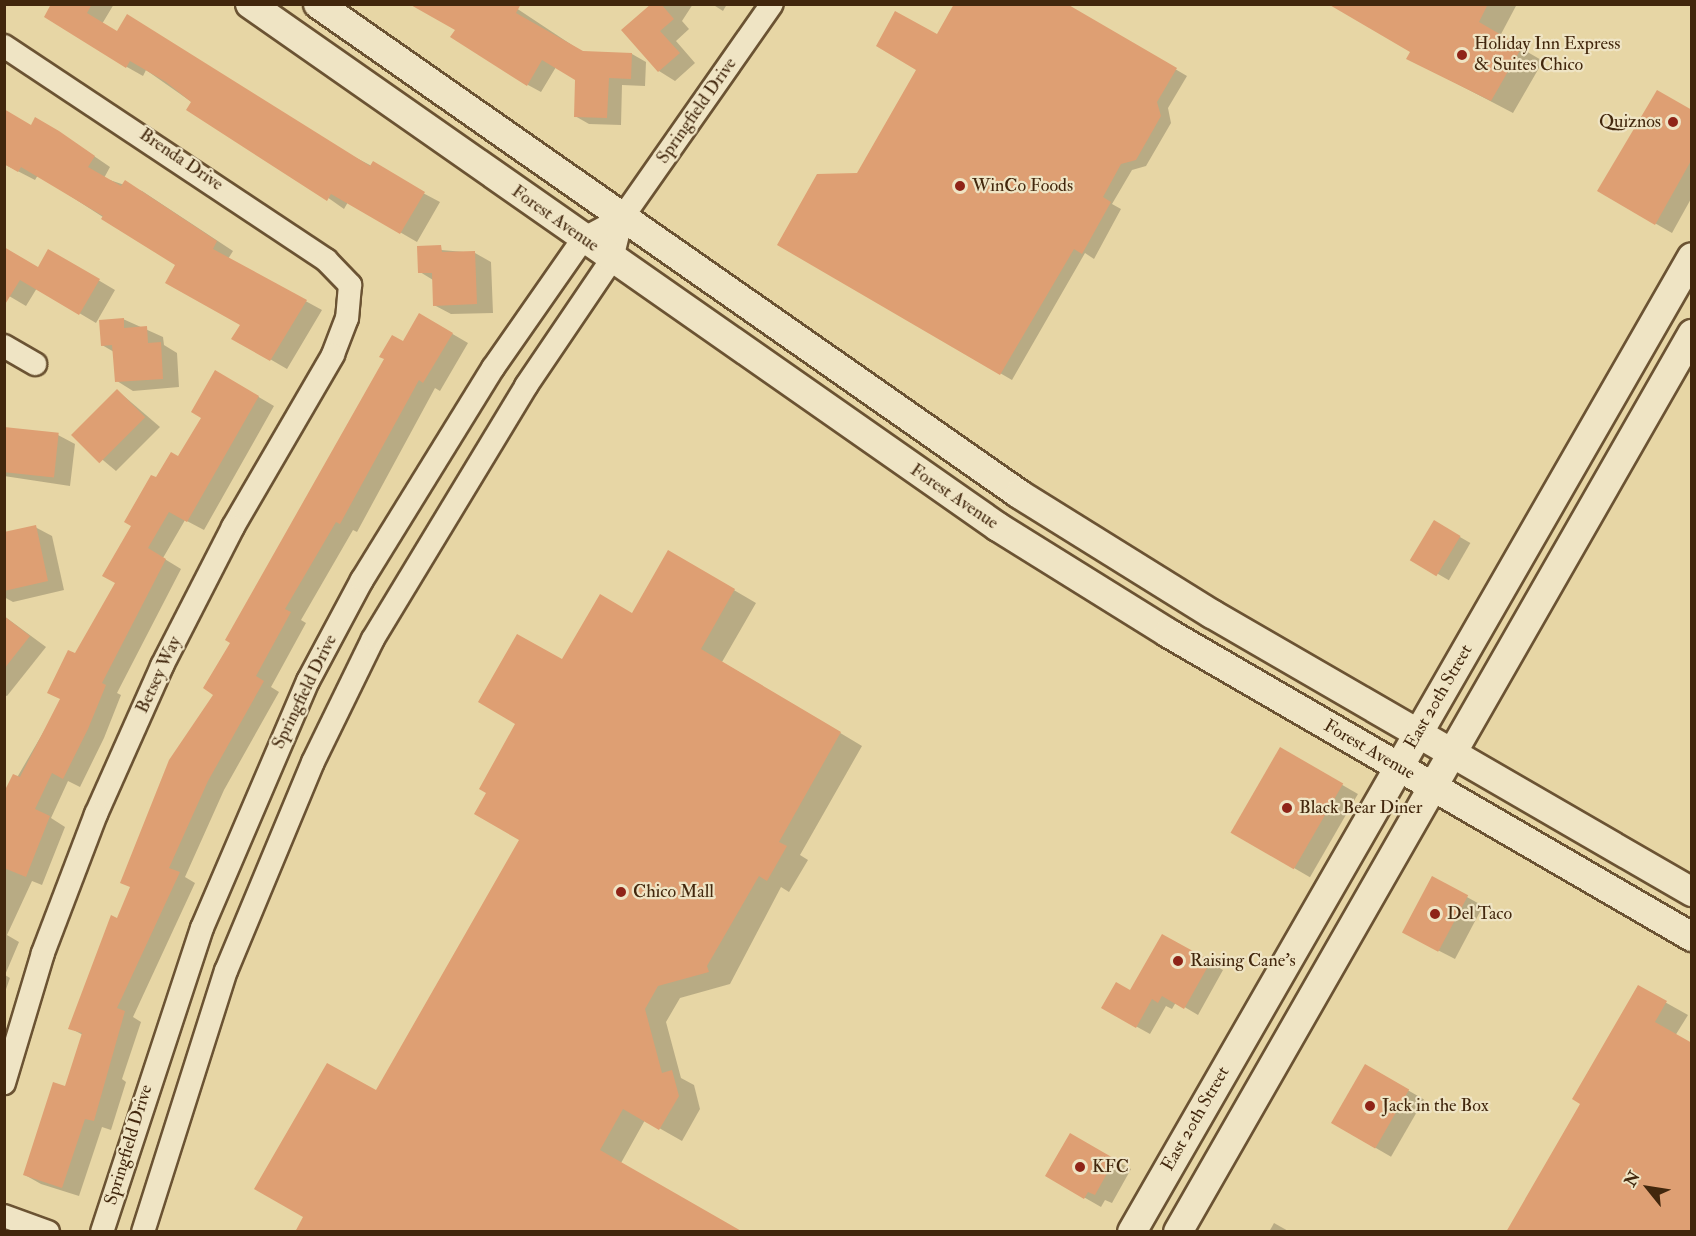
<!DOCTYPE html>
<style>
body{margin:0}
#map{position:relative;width:1696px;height:1236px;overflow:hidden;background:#e7d6a5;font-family:"IM FELL Double Pica",serif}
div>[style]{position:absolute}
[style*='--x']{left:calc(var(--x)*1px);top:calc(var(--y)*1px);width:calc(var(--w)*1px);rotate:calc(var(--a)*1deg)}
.shadow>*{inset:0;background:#0003;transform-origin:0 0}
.building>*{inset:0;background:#de9f73;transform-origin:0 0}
.roads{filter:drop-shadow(2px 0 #6b5333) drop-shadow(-2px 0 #6b5333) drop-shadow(0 2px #6b5333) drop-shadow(0 -2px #6b5333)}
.minor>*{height:22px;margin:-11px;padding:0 11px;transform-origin:11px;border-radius:11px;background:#efe4c4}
.tertiary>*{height:28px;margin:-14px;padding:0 14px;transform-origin:14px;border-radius:14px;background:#efe4c4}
.dots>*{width:16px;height:16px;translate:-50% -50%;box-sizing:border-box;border:3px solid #efe4c4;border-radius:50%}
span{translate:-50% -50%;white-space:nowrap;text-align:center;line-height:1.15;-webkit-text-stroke:4.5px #efe4c4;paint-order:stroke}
.poi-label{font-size:18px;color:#42270d}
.left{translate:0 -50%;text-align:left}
.right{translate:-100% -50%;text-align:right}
.street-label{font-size:18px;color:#42270d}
.frame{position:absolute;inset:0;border:6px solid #42270d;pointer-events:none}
.north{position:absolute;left:1618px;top:1158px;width:60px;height:60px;-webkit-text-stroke:4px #efe4c4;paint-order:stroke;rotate:300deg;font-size:16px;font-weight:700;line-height:24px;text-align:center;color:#42270d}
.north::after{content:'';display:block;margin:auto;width:21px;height:27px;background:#42270d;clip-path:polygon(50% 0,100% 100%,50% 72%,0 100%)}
</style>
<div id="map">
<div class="shadow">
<div style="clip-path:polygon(53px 4px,114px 4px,102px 24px,440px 202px,417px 242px,348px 202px,344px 209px,146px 70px,143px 76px,127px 67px)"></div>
<div style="clip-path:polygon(510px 4px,584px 53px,632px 54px,646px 62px,645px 86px,622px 85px,621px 125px,589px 124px,575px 116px,577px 79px,556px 67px,541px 92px,528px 85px)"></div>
<div style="clip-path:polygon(653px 4px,693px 4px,682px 21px,689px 29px,676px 41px,695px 63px,675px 81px,659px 71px,623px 30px)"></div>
<div style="clip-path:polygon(712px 4px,727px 4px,723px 11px)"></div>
<div style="clip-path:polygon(1064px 4px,1187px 76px,1168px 108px,1171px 123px,1146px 166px,1132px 170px,1112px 204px,1121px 209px,1094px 259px,1085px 253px,1012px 380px,779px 245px,858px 175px,938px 37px)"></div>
<div style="clip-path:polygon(1331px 4px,1517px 4px,1500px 36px,1543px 61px,1513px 113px,1408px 58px,1412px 51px)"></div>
<div style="clip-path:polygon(1692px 112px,1692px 197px,1672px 233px,1599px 191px)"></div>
<div style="clip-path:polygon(31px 127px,75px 143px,110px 167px,104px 178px,142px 191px,233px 251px,228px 259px,322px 310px,287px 369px,234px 338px,242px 324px,177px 265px,38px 175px,35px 180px,4px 164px)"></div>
<div style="clip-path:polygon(419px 248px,475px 253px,491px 262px,493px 313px,451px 314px,434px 305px,433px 280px,420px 272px)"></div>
<div style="clip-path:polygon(4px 249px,39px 269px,49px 251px,115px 290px,96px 323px,37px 288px,26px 306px,4px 293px)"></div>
<div style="clip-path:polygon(420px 315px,468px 343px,440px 391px,435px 388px,357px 532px,353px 530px,301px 620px,306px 623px,271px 687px,279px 692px,224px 790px,185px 877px,195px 883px,133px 1017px,141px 1022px,122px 1079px,126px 1082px,111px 1130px,102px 1127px,79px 1196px,41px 1184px,25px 1175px,66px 1088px,83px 1035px,70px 1028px,216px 694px)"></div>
<div style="clip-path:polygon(123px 319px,163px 337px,164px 345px,177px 353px,179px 387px,133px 391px,117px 381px,114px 352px,102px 345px)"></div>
<div style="clip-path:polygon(216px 372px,274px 406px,204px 530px,185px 520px,163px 558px,181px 569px,117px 693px,121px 695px,104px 738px,80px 787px,68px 781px,51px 818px,65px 827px,42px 885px,32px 881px,7px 935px,19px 942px,5px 975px,10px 978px,4px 995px,4px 800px,62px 700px,75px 655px,117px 582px,157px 479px,179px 458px,202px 418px)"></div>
<div style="clip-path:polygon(118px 391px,160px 427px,116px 471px,73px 435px)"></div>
<div style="clip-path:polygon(4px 424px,6px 429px,58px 435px,75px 444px,70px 486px,4px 476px)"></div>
<div style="left:1434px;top:522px;width:42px;height:43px;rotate:30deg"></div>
<div style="clip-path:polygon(35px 527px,52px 536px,64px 590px,13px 602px,4px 597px,4px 534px)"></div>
<div style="clip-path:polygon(669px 552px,756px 603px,722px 662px,862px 746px,800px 855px,808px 860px,789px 892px,781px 887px,730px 984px,680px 998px,666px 1022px,681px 1078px,694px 1085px,700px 1109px,682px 1141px,645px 1120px,621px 1163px,376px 1092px,521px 839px,563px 661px,633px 615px)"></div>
<div style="clip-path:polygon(4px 616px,46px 647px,7px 696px,4px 695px)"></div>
<div style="left:1280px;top:749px;width:90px;height:96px;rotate:30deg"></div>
<div style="clip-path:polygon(1433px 878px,1483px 906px,1455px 959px,1420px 941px)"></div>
<div style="clip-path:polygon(1163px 936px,1223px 970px,1198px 1015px,1176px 1002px,1172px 1009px,1166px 1006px,1150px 1034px,1103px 1008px,1131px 993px)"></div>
<div style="clip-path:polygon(1638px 987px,1688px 1015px,1675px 1036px,1582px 1103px)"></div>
<div style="left:1366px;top:1066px;width:67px;height:66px;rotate:30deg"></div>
<div style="clip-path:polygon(1070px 1135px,1131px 1169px,1112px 1203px,1105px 1200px,1101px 1207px,1047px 1176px)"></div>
<div style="clip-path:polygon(1274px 1223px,1290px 1232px,1269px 1232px)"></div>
</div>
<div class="building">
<div style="clip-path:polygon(51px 4px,92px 4px,87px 13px,117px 31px,127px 14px,370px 166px,373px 161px,425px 192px,400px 234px,331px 194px,327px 201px,186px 110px,191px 102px,166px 82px,130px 61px,126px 68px,44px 17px)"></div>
<div style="clip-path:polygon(409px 4px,521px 4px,516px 13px,583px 51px,632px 53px,631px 79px,609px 78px,607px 118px,574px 117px,575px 80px,542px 60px,527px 86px,450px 37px,455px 30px)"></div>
<div style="clip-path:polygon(651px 4px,661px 4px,674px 19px,660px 31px,680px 53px,658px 72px,621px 30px)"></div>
<div style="clip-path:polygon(954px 4px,1067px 4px,1177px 68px,1157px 102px,1161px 116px,1136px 160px,1121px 164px,1103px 197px,1111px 202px,1082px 254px,1074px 249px,1000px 375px,777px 245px,817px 174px,857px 173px,916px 70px,876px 46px,895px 11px,937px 34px)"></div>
<div style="clip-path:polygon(1328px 4px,1488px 4px,1479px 22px,1522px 47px,1491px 101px,1406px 59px,1410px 52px)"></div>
<div style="clip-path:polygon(1657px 90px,1692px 110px,1692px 159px,1655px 225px,1597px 191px)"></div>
<div style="clip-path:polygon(4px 109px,31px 125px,35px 117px,59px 131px,95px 156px,88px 167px,121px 186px,125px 180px,217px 241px,213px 249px,307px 300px,270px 361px,231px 339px,240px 325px,165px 283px,175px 265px,101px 219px,103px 216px,21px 167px,18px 172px,4px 164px)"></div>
<div style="clip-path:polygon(441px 245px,442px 252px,475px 251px,477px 304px,433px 306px,432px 273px,418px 273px,417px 246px)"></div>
<div style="clip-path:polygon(4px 247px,38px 267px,48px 249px,100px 279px,79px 315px,20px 280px,4px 306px)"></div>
<div style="clip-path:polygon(419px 313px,453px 333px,423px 383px,419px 380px,340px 524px,336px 522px,285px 609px,291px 612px,256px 676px,264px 681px,208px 781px,169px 868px,180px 872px,117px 1008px,125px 1011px,94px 1121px,85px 1119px,62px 1188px,23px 1175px,53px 1082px,65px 1086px,82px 1033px,68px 1029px,111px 915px,117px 918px,130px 887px,120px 883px,169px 760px,213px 695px,203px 688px,230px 643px,225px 640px,384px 359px,379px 357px,392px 335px,403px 341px)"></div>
<div style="clip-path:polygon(124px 318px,124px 328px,147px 326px,148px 343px,161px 342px,163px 379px,115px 382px,112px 345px,101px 346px,99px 320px)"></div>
<div style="clip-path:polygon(215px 370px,259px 396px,187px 522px,169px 512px,148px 548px,166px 559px,102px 683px,106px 685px,88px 729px,63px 779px,52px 773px,35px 809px,50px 816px,26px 877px,4px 868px,4px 792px,13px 774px,20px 777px,60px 699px,47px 693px,68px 650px,75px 653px,115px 583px,102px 576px,131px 526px,124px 522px,151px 475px,156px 477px,171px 452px,178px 456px,201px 418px,191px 412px)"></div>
<div style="left:117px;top:389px;width:40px;height:65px;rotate:45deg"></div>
<div style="left:4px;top:427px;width:55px;height:45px;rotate:6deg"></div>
<div style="left:1434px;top:520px;width:31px;height:47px;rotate:31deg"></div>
<div style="clip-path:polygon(36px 525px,48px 581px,4px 591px,4px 532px)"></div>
<div style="clip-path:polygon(668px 550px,735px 589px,701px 649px,841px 732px,779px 842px,787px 846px,767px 881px,759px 876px,707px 966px,709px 972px,658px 986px,645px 1009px,662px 1073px,672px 1070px,679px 1096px,659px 1130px,623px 1109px,600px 1150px,743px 1232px,295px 1232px,303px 1217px,254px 1189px,327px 1063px,376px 1090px,519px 840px,474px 814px,486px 793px,479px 789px,515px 724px,478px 702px,517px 634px,562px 659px,600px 594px,632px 613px)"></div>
<div style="clip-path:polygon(4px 616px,30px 636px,4px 669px)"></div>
<div style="left:1280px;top:747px;width:73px;height:99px;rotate:30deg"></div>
<div style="left:1432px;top:876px;width:41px;height:64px;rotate:28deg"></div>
<div style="clip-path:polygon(1162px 934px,1211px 961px,1184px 1009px,1162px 996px,1158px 1003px,1152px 999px,1136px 1028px,1101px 1008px,1116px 982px,1130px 990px)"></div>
<div style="clip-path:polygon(1638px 985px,1667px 1001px,1655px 1022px,1692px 1043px,1692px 1232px,1506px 1232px,1580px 1104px,1572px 1099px)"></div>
<div style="left:1365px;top:1064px;width:51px;height:68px;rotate:30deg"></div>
<div style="clip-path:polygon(1070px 1133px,1115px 1159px,1095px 1195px,1088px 1192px,1084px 1199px,1045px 1176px)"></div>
</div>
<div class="roads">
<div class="minor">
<div style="--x:4;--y:46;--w:387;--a:33.6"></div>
<div style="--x:326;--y:260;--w:35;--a:46"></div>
<div style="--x:350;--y:285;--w:33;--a:95"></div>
<div style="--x:347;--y:318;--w:40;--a:111"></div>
<div style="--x:333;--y:355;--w:199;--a:120.2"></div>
<div style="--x:233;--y:527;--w:156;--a:117.1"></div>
<div style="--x:162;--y:666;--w:162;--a:114"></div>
<div style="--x:96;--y:814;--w:149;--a:110.9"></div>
<div style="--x:43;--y:953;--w:136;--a:106.7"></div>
<div style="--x:4;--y:346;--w:36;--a:30"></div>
<div style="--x:4;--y:1216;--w:47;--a:20"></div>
<div style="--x:102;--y:1232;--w:320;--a:-71.8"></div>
<div style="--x:202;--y:928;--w:269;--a:-66.8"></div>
<div style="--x:308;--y:681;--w:115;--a:-61.9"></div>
<div style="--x:362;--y:580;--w:249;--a:-58.3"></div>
<div style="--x:493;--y:368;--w:157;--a:-55.1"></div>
<div style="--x:583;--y:239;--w:44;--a:-28.3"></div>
<div style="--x:143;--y:1232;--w:274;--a:-72.4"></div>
<div style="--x:226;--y:971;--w:226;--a:-67.4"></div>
<div style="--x:313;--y:762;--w:137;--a:-64"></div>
<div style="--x:373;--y:639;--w:296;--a:-58.8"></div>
<div style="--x:526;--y:386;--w:153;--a:-55.9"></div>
<div style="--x:612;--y:259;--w:42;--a:-76.3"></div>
<div style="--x:622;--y:218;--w:261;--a:-55"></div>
</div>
<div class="tertiary">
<div style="--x:250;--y:4;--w:913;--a:34.96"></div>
<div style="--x:998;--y:527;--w:200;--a:31.9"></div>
<div style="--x:1168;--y:633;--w:606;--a:30.12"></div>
<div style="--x:318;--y:4;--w:855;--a:34.95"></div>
<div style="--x:1019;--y:494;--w:227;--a:31.9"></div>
<div style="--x:1212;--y:614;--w:555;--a:30.08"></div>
<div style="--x:1132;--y:1232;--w:1124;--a:-60.13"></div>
<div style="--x:1178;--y:1232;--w:1035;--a:-60.21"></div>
</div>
</div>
<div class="dots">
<div style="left:1462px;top:55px;background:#8f2418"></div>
<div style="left:1673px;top:122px;background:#8f2418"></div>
<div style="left:960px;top:186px;background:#8f2418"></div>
<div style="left:1287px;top:808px;background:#8f2418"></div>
<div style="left:621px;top:892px;background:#8f2418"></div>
<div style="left:1435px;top:914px;background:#8f2418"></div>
<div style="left:1178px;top:961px;background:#8f2418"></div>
<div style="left:1370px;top:1106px;background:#8f2418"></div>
<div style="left:1080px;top:1167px;background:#8f2418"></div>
</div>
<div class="poi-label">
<span class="left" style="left:1474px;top:55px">Holiday Inn Express<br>&amp; Suites Chico</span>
<span class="right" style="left:1661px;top:122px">Quiznos</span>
<span class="left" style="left:972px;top:186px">WinCo Foods</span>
<span class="left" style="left:1299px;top:808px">Black Bear Diner</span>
<span class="left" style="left:633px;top:892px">Chico Mall</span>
<span class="left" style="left:1447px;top:914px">Del Taco</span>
<span class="left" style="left:1190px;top:961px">Raising Cane's</span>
<span class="left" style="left:1382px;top:1106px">Jack in the Box</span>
<span class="left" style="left:1092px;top:1167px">KFC</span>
</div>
<div class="street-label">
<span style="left:697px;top:111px;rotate:-55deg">Springfield Drive</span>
<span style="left:181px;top:160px;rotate:34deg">Brenda Drive</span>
<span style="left:555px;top:219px;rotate:35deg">Forest Avenue</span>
<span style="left:954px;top:497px;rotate:34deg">Forest Avenue</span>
<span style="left:159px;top:675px;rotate:-65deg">Betsey Way</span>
<span style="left:305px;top:692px;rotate:-64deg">Springfield Drive</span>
<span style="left:1439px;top:697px;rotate:-60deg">East 20th Street</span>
<span style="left:1369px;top:750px;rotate:30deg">Forest Avenue</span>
<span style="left:1196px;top:1119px;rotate:-60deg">East 20th Street</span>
<span style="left:129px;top:1145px;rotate:-73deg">Springfield Drive</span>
</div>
<div class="frame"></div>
<div class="north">N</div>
</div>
